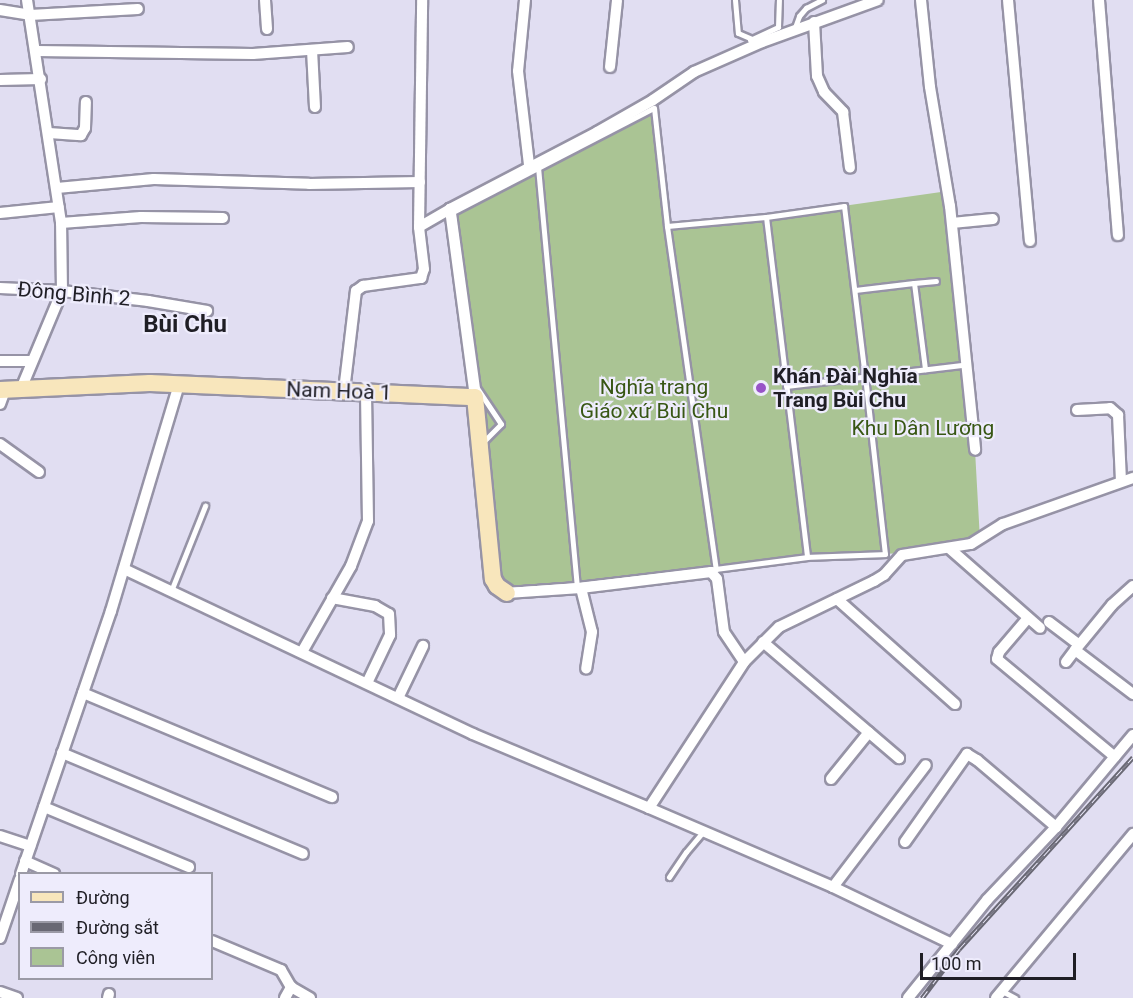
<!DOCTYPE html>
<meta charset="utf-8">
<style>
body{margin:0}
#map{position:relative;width:1133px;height:998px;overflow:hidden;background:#e1def2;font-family:Roboto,sans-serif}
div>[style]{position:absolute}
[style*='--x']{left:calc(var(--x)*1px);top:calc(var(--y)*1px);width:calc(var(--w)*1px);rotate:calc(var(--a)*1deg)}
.green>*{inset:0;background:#aac494}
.roads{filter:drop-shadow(2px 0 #9693a6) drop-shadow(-2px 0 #9693a6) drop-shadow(0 2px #9693a6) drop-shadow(0 -2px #9693a6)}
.lane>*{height:5px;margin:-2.5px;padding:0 2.5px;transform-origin:2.5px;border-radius:2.5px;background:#fff}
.street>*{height:10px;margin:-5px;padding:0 5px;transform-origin:5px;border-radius:5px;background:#fff}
.secondary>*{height:16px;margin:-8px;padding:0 8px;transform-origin:8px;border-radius:8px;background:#f8e6bc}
.rail>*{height:5px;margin-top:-2.5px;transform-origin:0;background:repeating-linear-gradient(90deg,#eeecfc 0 9px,#696874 0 18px);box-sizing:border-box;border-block:2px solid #696874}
.dots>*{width:16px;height:16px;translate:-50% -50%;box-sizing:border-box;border:3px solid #eeecfc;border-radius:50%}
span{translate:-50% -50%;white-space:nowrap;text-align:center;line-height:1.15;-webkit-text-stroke:4.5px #eeecfc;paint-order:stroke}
.street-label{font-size:21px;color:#1f1e25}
.poi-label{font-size:21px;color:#1f1e25;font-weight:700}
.left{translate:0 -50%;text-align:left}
.park-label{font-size:21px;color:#385714}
.quarter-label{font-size:24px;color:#1f1e25;font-weight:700}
.legend{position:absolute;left:18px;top:872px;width:195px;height:108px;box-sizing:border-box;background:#eeecfc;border:2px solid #9b9aa6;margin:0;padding:8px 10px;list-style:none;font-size:18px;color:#1f1e25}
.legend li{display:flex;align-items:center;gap:12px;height:30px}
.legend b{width:30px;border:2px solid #9b9aa6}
.scale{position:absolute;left:920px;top:953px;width:156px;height:27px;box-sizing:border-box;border:3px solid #1f1e25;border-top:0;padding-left:8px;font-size:18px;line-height:21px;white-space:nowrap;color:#1f1e25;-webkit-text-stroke:4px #eeecfc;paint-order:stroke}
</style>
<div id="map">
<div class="green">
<div style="clip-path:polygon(653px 100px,669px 223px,766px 217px,948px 191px,975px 450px,980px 540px,907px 553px,803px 557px,507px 593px,493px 579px,450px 209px)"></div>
</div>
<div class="roads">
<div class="lane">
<div style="--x:735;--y:0;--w:33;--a:85"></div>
<div style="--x:738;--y:33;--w:21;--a:23"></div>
<div style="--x:794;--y:30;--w:15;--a:-70"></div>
<div style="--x:799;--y:16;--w:11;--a:-49"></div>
<div style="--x:806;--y:8;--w:18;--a:-27"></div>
<div style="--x:750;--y:40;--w:31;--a:-25"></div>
<div style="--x:778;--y:27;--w:27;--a:-88"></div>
<div style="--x:654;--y:108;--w:119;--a:83.7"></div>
<div style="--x:667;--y:226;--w:346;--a:81.9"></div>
<div style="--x:716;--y:569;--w:140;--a:173.4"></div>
<div style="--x:577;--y:585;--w:69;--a:175.9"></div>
<div style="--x:508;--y:590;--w:18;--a:-137"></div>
<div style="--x:495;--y:578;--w:137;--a:-94.6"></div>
<div style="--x:484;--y:441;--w:24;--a:-45"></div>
<div style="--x:501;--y:424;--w:43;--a:-123.7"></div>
<div style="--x:477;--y:388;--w:178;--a:-97.8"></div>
<div style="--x:453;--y:212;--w:226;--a:-27.4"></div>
<div style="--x:538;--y:167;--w:420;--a:84.7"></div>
<div style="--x:766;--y:217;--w:79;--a:-8"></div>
<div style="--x:844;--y:206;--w:171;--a:83"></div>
<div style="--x:865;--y:376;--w:179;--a:83.6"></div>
<div style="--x:885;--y:554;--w:78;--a:177.8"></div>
<div style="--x:667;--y:226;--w:99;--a:-5.2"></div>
<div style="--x:766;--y:217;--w:342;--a:83.1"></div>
<div style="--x:807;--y:557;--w:92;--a:172.5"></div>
<div style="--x:914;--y:283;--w:22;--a:-5"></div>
<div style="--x:855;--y:290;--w:59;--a:-6.8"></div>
<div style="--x:914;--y:283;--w:87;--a:82.7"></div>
<div style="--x:786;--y:386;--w:177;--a:-6.8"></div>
<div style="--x:171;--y:591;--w:92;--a:-68.2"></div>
<div style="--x:669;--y:877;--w:30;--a:-56"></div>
<div style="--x:686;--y:852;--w:26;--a:-50"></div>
<div style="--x:1002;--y:991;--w:15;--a:28"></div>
</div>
<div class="street">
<div style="--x:27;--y:0;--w:226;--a:81.3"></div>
<div style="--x:265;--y:0;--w:29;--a:86"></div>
<div style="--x:525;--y:0;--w:71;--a:95.6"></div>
<div style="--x:518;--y:71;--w:95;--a:83.3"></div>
<div style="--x:921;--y:0;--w:87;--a:84.1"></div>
<div style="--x:930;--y:87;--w:121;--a:80.5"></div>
<div style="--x:950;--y:206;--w:245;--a:84.1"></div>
<div style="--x:1008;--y:0;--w:242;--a:84.8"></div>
<div style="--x:1099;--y:0;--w:236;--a:85.4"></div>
<div style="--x:0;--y:10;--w:30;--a:9"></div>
<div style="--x:30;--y:15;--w:108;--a:-3.2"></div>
<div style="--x:814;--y:22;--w:54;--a:86.8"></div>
<div style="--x:817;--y:76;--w:17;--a:66"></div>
<div style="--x:824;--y:92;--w:28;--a:46"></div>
<div style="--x:843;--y:112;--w:56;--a:82.9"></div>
<div style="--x:312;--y:50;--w:57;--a:87"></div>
<div style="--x:37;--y:51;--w:216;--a:0.8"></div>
<div style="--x:253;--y:54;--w:95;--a:-4.2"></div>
<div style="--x:610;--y:67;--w:67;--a:-84"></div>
<div style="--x:0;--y:80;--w:41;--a:-1.4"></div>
<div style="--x:49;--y:133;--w:32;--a:4"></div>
<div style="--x:81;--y:135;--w:8;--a:-60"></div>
<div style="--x:85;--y:128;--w:26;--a:-88"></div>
<div style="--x:57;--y:188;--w:97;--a:-5.3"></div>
<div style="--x:154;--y:179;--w:155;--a:1.8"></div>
<div style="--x:309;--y:184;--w:111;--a:-1"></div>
<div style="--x:0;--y:213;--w:59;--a:-5.8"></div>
<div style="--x:952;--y:223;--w:41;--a:-5.6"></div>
<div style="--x:419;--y:227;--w:227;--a:-89.2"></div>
<div style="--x:0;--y:288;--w:62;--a:2.8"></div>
<div style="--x:62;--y:291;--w:87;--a:6.6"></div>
<div style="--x:148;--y:301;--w:60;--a:9.6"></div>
<div style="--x:0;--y:361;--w:32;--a:0"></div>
<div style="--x:21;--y:389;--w:106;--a:-67.3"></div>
<div style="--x:62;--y:291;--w:68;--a:-90.8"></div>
<div style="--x:61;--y:223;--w:80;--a:-4.3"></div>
<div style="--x:141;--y:217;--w:82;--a:0.7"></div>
<div style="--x:344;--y:391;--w:101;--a:-83.2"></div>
<div style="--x:356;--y:291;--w:9;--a:-36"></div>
<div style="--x:363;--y:286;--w:59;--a:-7.9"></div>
<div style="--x:421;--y:278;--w:9;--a:-72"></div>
<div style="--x:424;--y:269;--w:42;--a:-96.8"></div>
<div style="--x:419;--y:227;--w:36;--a:-30"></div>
<div style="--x:475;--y:397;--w:190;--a:-97.6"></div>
<div style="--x:450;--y:209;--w:166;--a:-27.6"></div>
<div style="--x:597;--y:132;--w:64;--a:-29.7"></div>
<div style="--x:653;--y:100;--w:50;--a:-34.3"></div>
<div style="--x:694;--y:72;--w:74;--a:-23.8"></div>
<div style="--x:762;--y:42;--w:123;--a:-19.9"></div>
<div style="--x:0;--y:404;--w:15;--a:-70"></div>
<div style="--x:1077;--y:410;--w:33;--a:-3"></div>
<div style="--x:1110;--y:408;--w:11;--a:41"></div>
<div style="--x:1118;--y:415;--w:66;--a:87.4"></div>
<div style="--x:0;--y:444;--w:48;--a:35.7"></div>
<div style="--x:949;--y:548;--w:121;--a:41.3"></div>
<div style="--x:124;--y:569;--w:386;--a:25.3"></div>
<div style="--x:473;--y:734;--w:191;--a:22.8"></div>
<div style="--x:649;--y:808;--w:174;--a:-56.9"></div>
<div style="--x:744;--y:662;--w:49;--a:-45"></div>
<div style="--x:779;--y:627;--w:106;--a:-25.8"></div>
<div style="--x:874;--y:581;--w:12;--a:-31"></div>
<div style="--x:884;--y:575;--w:27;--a:-48"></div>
<div style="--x:902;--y:555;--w:70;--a:-9.1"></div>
<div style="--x:971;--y:544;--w:38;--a:-32"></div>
<div style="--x:1003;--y:524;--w:138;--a:-19.5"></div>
<div style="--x:1133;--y:586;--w:28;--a:138"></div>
<div style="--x:1112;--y:605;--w:58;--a:129.4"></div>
<div style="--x:1075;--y:650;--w:73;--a:37.2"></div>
<div style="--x:581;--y:588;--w:45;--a:76"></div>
<div style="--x:592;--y:632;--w:37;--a:99"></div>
<div style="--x:507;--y:593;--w:74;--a:-3.9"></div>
<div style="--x:581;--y:588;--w:131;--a:-7"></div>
<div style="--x:711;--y:572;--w:9;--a:49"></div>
<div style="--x:717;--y:579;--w:53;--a:82.5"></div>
<div style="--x:724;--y:632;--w:36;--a:56"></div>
<div style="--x:332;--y:598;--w:44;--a:10.5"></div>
<div style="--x:375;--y:606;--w:16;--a:30"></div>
<div style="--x:389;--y:614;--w:21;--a:87"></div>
<div style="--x:390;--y:635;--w:53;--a:115.6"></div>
<div style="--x:837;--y:599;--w:158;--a:41.7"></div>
<div style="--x:1028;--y:618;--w:45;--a:130.5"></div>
<div style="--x:999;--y:652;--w:7;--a:106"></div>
<div style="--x:997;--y:659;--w:153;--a:39.7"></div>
<div style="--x:1049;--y:622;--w:36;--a:37"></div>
<div style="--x:763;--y:642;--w:179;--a:40.5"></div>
<div style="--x:302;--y:652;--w:99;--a:-60.3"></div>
<div style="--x:351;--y:566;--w:48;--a:-69.3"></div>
<div style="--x:368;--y:521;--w:129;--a:-90.9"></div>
<div style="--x:1066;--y:662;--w:15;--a:-53"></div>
<div style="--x:83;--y:693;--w:270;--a:22.7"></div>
<div style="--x:398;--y:698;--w:58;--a:-64.3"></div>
<div style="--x:62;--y:753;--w:261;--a:22.7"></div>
<div style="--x:831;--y:779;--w:60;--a:-51"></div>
<div style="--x:44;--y:807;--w:157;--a:22.5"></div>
<div style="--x:649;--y:808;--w:200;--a:23.2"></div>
<div style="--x:833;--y:887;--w:132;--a:25.6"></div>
<div style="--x:0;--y:836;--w:32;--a:18"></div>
<div style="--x:905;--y:842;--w:108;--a:-54.8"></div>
<div style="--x:967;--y:754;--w:12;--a:31"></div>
<div style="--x:977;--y:760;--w:104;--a:40.3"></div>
<div style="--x:25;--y:861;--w:32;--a:24"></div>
<div style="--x:21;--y:874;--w:278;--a:-71.1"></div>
<div style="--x:111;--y:611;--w:237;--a:-73.3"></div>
<div style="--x:833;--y:887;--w:153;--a:-52.7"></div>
<div style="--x:0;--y:938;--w:62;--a:-71.3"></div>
<div style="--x:212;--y:941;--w:75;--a:22.8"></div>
<div style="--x:281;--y:970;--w:20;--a:60"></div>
<div style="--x:0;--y:992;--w:18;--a:19"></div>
<div style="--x:108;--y:998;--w:4;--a:-76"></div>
<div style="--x:285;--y:998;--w:13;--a:-61"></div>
<div style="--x:291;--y:987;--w:22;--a:30"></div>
<div style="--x:908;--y:998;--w:126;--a:-51.1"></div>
<div style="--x:987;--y:900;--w:100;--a:-46.6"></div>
<div style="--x:1056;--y:827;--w:120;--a:-50.1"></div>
<div style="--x:996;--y:998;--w:214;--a:-50.1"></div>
</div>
<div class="secondary">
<div style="--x:0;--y:390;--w:150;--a:-2.7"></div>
<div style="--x:150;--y:383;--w:325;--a:2.5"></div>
<div style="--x:475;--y:397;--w:183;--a:84.4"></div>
<div style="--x:493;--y:579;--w:8;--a:60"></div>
<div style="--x:497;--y:586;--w:12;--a:35"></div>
</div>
</div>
<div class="rail">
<div style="--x:922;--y:998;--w:61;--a:-52.9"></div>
<div style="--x:959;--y:949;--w:259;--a:-47.8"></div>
</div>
<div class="dots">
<div style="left:761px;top:388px;background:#9853c7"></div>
</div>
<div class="street-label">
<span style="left:74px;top:294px;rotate:5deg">Đông Bình 2</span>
<span style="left:339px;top:391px;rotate:2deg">Nam Hoà 1</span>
</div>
<div class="poi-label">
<span class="left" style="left:773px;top:388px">Khán Đài Nghĩa<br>Trang Bùi Chu</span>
</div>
<div class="park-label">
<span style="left:654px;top:399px">Nghĩa trang<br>Giáo xứ Bùi Chu</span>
<span style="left:923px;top:428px">Khu Dân Lương</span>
</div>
<div class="quarter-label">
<span style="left:185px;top:325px">Bùi Chu</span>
</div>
<ul class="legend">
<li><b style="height:8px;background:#f8e6bc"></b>Đường</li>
<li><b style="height:8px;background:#696874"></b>Đường sắt</li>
<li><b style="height:16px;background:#aac494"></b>Công viên</li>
</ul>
<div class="scale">100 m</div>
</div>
